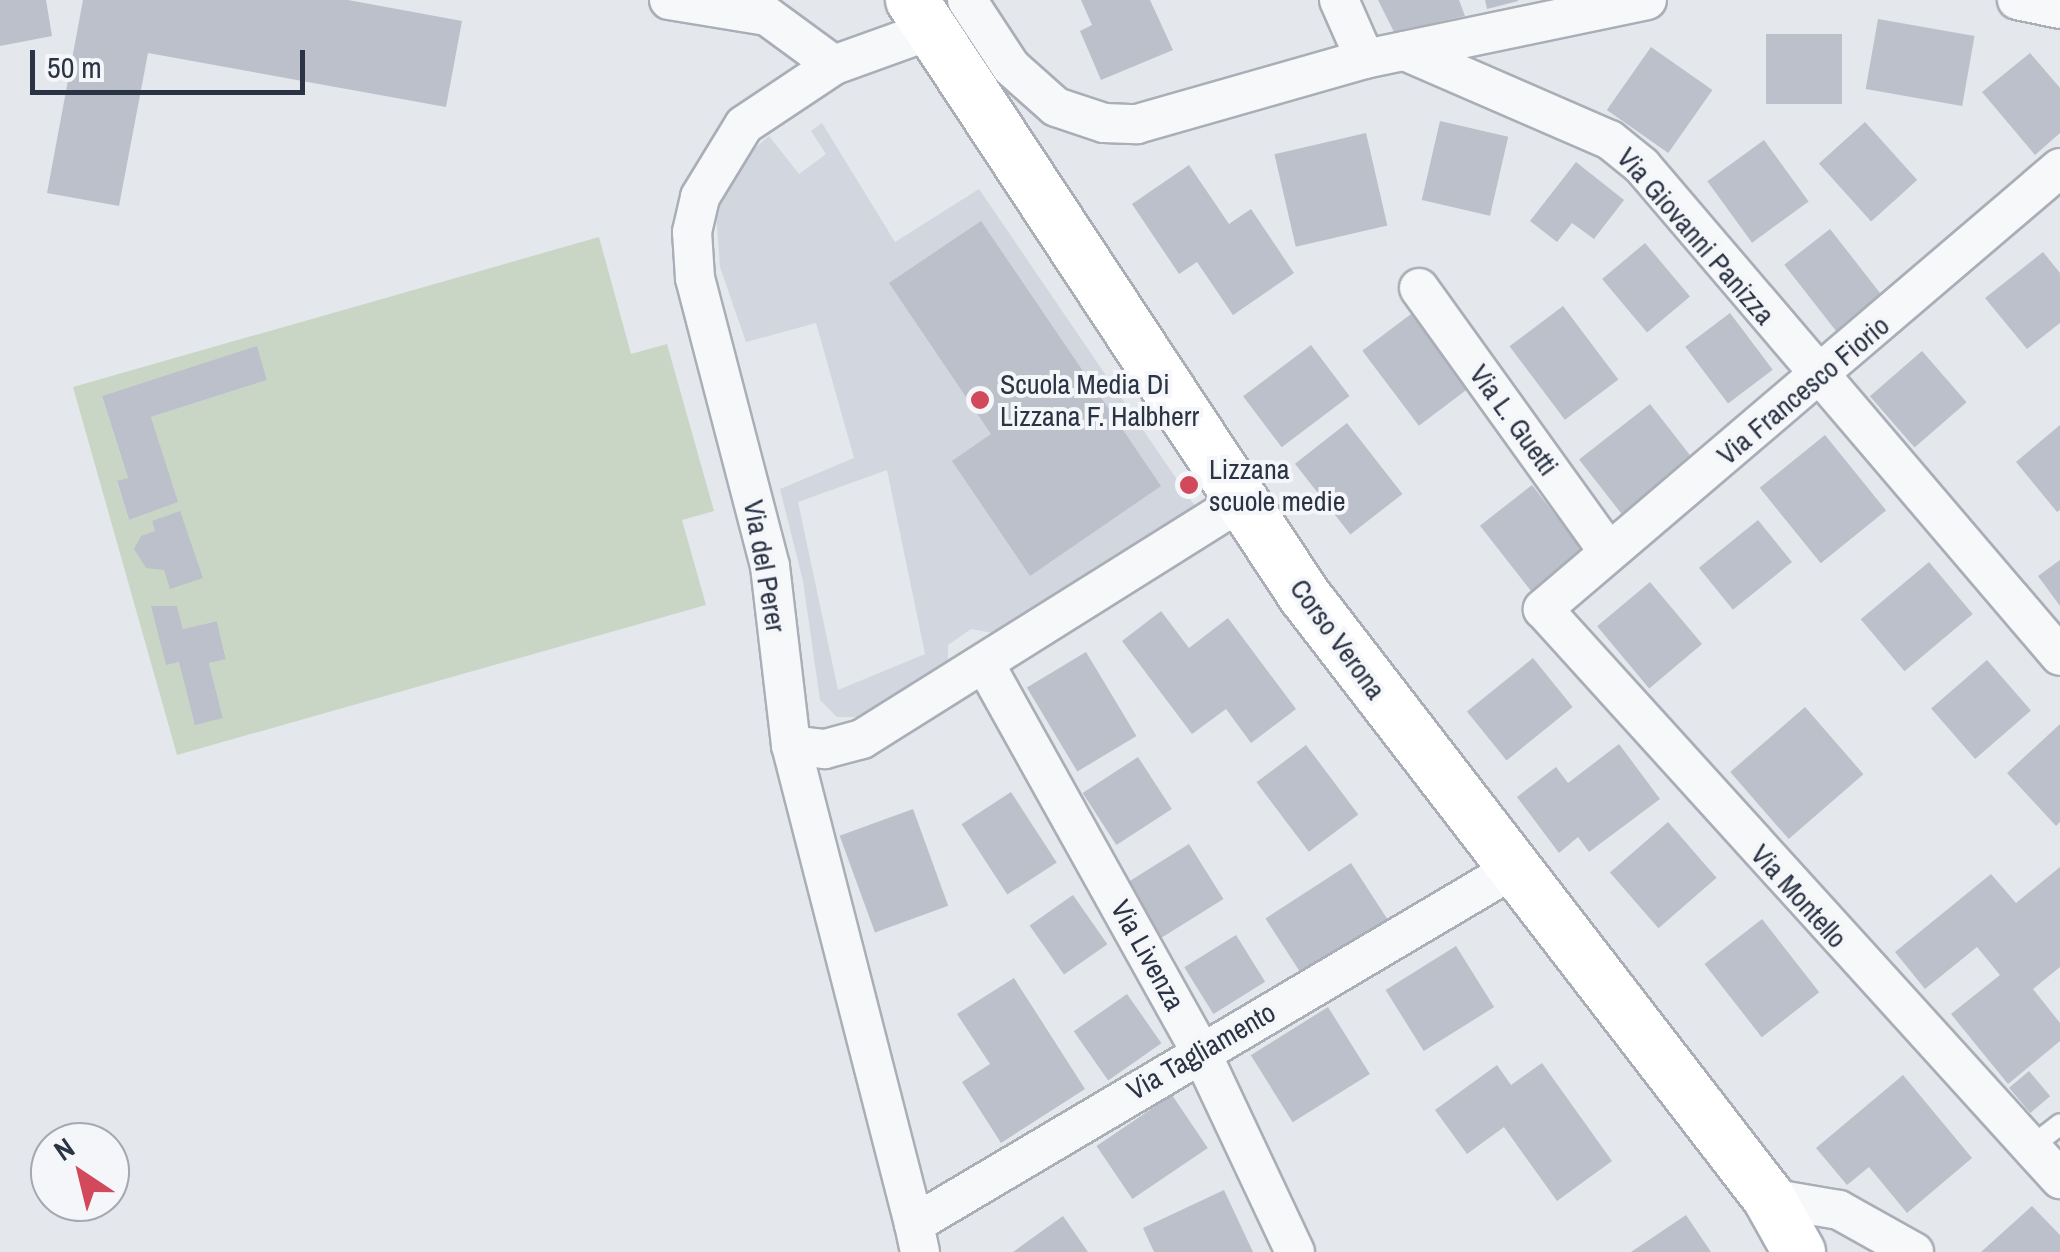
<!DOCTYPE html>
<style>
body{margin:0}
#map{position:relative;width:2060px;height:1252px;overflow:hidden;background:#e4e7ec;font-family:"Archivo Narrow",sans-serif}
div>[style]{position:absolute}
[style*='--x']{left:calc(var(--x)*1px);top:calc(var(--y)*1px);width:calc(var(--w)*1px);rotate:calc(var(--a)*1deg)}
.built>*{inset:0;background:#d2d6de}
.green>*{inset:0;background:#c9d6c5}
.building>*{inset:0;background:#bbc0ca;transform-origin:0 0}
.roads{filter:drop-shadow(2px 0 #a9aeb7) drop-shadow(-2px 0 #a9aeb7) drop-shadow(0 2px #a9aeb7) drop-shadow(0 -2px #a9aeb7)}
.lane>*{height:20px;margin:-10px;padding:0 10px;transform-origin:10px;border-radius:10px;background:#f7f8fa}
.street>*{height:38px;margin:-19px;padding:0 19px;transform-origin:19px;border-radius:19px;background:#f7f8fa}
.secondary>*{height:52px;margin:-26px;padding:0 26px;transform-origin:26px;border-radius:26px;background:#fff}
.dots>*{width:28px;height:28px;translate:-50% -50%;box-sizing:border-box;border:5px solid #f4f6f9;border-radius:50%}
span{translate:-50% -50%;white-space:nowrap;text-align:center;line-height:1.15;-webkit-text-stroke:8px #f4f6f9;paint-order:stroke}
.street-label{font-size:28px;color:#2b3445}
.poi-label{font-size:28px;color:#2b3445}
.left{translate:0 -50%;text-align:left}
.north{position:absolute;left:30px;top:1122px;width:100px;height:100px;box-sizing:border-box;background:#f4f6f9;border:2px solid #a4a8b1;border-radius:50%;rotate:325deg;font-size:28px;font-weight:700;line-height:40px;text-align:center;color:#2b3445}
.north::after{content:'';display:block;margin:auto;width:35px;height:45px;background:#d1495b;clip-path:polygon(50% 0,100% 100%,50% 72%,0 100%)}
.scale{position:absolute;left:30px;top:50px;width:275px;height:45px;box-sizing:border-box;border:5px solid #2b3445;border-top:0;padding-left:12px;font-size:30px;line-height:35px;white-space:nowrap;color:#2b3445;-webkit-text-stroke:8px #f4f6f9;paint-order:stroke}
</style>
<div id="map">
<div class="built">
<div style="clip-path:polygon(evenodd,822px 123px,895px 242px,979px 189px,1195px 506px,1004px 635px,971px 629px,948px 645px,948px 668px,858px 717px,837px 717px,820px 700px,803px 581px,780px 489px,854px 458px,816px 323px,746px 342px,720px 267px,716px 213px,753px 150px,769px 136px,799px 174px,826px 154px,811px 131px,822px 123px,887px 470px,925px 654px,838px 690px,798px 502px,887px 470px)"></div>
</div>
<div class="green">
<div style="clip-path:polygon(evenodd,599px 237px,631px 354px,667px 344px,714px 511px,682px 520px,706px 605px,177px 755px,73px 387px,599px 237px,257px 347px,267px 380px,151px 417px,177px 502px,129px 520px,117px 482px,128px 478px,102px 396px,257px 347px,599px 237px,152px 606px,177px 607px,183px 629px,217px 621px,226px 658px,209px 663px,223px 718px,179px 662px,166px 664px,152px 606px)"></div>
</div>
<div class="building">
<div style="clip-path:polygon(0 0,46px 0,52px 36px,0 46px)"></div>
<div style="clip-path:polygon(83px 0,348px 0,462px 21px,446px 107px,148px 53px,119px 206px,47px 193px)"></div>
<div style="clip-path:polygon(1081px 0,1150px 0,1173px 50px,1101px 80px,1080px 31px,1092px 25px)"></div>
<div style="clip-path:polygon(1378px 0,1459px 0,1465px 16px,1394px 32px)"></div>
<div style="clip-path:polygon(1485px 0,1518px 0,1518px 1px,1487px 9px)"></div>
<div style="left:1878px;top:19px;width:98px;height:71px;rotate:10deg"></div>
<div style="left:1766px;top:34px;width:76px;height:70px"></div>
<div style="left:1651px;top:47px;width:75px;height:77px;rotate:35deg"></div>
<div style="clip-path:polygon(2030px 53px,2060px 88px,2060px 133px,2035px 155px,1982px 92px)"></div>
<div style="left:1440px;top:121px;width:70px;height:81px;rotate:13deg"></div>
<div style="left:1865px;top:122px;width:78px;height:62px;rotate:48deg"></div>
<div style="left:1366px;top:133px;width:95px;height:94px;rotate:77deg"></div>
<div style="left:1764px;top:140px;width:76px;height:70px;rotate:54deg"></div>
<div style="clip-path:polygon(1576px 162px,1624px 200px,1594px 239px,1572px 223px,1557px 242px,1530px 221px)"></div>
<div style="clip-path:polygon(1189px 165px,1229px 224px,1251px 209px,1294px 273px,1233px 315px,1197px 262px,1179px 274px,1132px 204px)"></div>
<div style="clip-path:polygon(981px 221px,1161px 486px,1030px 576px,952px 461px,991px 434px,889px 283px)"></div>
<div style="left:1830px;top:229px;width:86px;height:58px;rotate:52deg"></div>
<div style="left:1645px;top:243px;width:70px;height:56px;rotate:50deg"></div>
<div style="clip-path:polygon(2043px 252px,2060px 273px,2060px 323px,2027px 349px,1985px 298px)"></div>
<div style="left:1563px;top:306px;width:92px;height:67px;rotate:53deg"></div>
<div style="left:1415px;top:311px;width:94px;height:66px;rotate:53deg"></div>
<div style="left:1730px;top:313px;width:71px;height:56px;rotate:53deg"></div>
<div style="left:1311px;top:345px;width:64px;height:85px;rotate:53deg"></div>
<div style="clip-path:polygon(257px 346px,267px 380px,151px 417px,178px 502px,129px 520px,117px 481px,128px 478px,102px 396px)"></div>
<div style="left:1922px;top:351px;width:68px;height:69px;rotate:49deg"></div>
<div style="left:1650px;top:404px;width:72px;height:90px;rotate:52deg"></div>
<div style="left:1347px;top:423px;width:90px;height:66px;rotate:52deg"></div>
<div style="clip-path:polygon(2060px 425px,2060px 510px,2057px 512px,2016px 462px)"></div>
<div style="left:1825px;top:435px;width:97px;height:84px;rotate:51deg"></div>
<div style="left:1532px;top:485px;width:84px;height:66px;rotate:52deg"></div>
<div style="clip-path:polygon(180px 511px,203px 578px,170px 589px,164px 570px,146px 568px,134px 549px,141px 536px,155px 531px,152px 521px)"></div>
<div style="left:1758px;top:520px;width:54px;height:76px;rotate:51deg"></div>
<div style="clip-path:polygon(2060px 560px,2060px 606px,2038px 576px)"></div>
<div style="left:1929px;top:562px;width:68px;height:89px;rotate:50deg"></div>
<div style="left:1650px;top:582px;width:81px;height:69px;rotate:50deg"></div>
<div style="clip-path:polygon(151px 606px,177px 606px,183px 629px,217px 621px,226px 659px,209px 663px,223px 718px,195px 725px,179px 662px,166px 665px)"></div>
<div style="clip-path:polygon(1161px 611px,1189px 648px,1228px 618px,1296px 709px,1251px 743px,1226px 709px,1192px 734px,1122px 641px)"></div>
<div style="left:1086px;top:652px;width:98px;height:69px;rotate:59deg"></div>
<div style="left:1533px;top:658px;width:63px;height:85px;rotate:51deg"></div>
<div style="left:1987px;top:660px;width:67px;height:74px;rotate:49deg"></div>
<div style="left:1805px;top:707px;width:89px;height:99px;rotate:49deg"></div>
<div style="clip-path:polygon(2060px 724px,2060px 822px,2056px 826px,2007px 773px)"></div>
<div style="clip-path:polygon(1619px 744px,1660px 799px,1589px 852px,1578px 837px,1559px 853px,1517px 797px,1556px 767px,1568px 783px)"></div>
<div style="left:1306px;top:745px;width:87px;height:62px;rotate:53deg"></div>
<div style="left:1138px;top:757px;width:62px;height:66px;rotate:57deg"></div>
<div style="left:1011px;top:792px;width:84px;height:59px;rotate:57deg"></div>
<div style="left:913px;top:809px;width:103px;height:78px;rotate:70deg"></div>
<div style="left:1668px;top:822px;width:74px;height:77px;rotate:49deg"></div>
<div style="left:1189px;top:844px;width:65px;height:75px;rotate:58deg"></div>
<div style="left:1351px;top:863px;width:72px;height:102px;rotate:57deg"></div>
<div style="clip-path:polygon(2060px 867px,2060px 967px,2033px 989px,2060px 1023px,2060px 1041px,2008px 1084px,1951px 1014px,2000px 975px,1977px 947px,1925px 989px,1895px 952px,1991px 874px,2016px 903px)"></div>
<div style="left:1073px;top:895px;width:60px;height:53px;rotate:55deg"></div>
<div style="left:1762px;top:919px;width:93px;height:73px;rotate:52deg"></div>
<div style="left:1236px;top:935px;width:55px;height:61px;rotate:58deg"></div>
<div style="left:1456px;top:946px;width:72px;height:83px;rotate:58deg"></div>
<div style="clip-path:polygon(1014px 978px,1085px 1089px,1001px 1143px,962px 1082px,990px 1064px,957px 1014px)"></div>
<div style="left:1127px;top:994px;width:60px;height:65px;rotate:55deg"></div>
<div style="left:1328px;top:1007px;width:79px;height:91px;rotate:58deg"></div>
<div style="clip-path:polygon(1542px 1063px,1612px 1161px,1557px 1201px,1504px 1127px,1467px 1154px,1435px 1110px,1497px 1065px,1511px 1085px)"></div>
<div style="left:2029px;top:1071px;width:33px;height:26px;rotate:50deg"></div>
<div style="clip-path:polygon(1903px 1075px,1972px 1158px,1907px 1213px,1869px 1167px,1847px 1185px,1816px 1148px)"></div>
<div style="left:1172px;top:1095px;width:64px;height:91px;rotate:56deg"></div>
<div style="clip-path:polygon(1224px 1190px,1253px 1252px,1154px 1252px,1143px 1228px)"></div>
<div style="clip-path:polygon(2032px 1206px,2060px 1235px,2060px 1252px,1981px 1252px)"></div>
<div style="clip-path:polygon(1686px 1215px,1711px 1252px,1631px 1252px)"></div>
<div style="clip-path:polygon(1063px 1216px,1088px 1252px,1013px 1252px)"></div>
</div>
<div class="roads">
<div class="lane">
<div style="--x:2031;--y:1147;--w:37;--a:-38"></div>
</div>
<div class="street">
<div style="--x:669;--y:0;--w:99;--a:9.3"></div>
<div style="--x:767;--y:16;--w:83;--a:36.2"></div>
<div style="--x:967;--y:0;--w:80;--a:56.7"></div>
<div style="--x:1011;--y:67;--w:60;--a:41.6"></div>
<div style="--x:1056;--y:107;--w:51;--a:18.4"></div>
<div style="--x:1104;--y:123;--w:33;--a:2"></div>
<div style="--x:1137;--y:124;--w:237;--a:-15.9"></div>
<div style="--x:1365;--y:59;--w:288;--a:-11.8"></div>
<div style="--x:1339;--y:0;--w:64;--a:66.2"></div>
<div style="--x:2017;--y:0;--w:44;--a:11.8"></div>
<div style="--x:1405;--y:51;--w:223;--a:23.5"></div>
<div style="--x:1610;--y:140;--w:41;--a:39.1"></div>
<div style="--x:1642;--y:166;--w:644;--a:49.53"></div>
<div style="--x:2060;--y:168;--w:680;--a:139.54"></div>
<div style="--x:1543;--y:609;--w:770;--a:47.79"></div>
<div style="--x:1419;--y:288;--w:324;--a:54.3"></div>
<div style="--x:986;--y:666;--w:440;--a:60.9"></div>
<div style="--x:1200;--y:1050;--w:223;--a:64.8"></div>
<div style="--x:791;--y:745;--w:34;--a:7"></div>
<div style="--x:825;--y:749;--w:38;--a:-15"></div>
<div style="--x:862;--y:739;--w:450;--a:-32.1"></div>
<div style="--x:1769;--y:1198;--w:71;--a:9.7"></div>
<div style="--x:1839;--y:1210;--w:86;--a:29.2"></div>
<div style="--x:914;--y:1224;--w:495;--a:-104.4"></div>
<div style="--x:791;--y:745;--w:180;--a:-96.7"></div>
<div style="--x:770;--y:566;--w:298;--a:-104.6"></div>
<div style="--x:695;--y:278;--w:46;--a:-93.7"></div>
<div style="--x:692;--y:232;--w:36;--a:-77"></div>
<div style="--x:700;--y:197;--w:84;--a:-58.6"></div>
<div style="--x:744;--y:125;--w:108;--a:-33.7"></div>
<div style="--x:834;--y:65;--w:103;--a:-19.8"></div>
<div style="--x:920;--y:1252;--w:29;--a:-102"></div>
<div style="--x:914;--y:1224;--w:699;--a:-30.64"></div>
</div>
<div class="secondary">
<div style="--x:912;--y:0;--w:713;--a:56.62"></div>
<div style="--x:1304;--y:595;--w:761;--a:52.36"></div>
<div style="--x:1769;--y:1198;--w:62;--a:60.9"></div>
</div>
</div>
<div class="dots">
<div style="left:980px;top:400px;background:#d1495b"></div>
<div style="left:1189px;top:485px;background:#d1495b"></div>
</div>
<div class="street-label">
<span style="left:1696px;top:236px;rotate:49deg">Via Giovanni Panizza</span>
<span style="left:1803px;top:390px;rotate:-40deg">Via Francesco Fiorio</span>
<span style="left:1514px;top:420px;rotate:54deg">Via L. Guetti</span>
<span style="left:765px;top:566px;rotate:80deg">Via del Perer</span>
<span style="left:1338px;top:639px;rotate:54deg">Corso Verona</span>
<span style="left:1799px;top:896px;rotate:48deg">Via Montello</span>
<span style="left:1148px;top:955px;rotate:61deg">Via Livenza</span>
<span style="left:1201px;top:1051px;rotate:-30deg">Via Tagliamento</span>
</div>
<div class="poi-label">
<span class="left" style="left:1000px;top:400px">Scuola Media Di<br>Lizzana F. Halbherr</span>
<span class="left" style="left:1209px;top:485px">Lizzana<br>scuole medie</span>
</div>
<div class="north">N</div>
<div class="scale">50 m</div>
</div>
